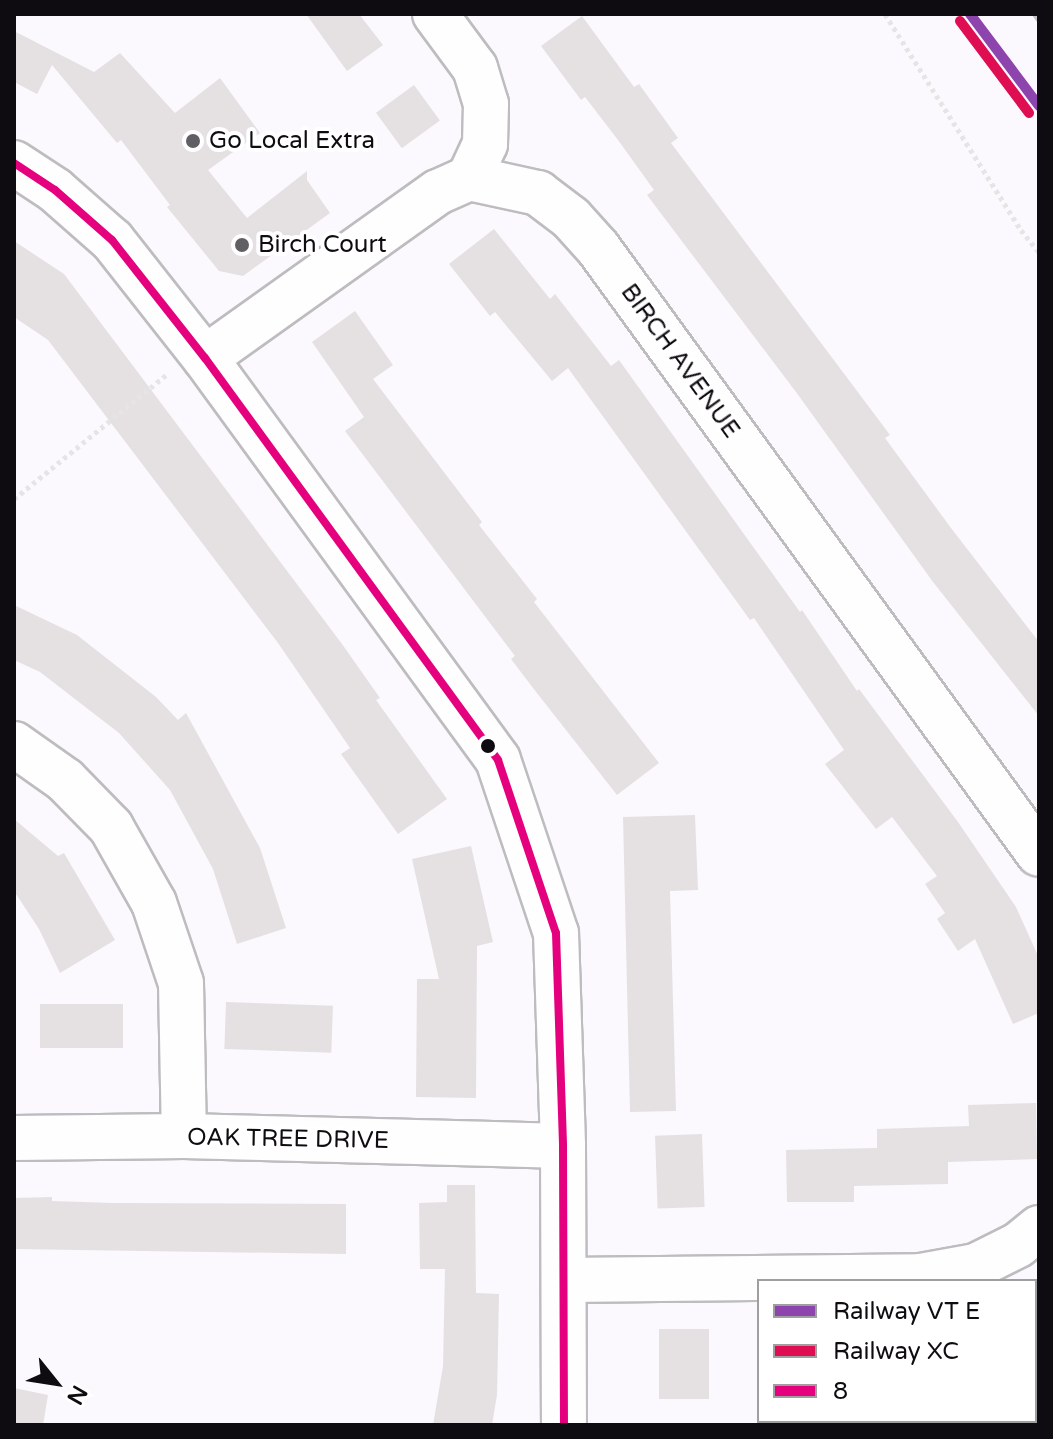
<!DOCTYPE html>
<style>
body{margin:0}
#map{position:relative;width:1053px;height:1439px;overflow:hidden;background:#fbf9fd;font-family:"Varela Round",sans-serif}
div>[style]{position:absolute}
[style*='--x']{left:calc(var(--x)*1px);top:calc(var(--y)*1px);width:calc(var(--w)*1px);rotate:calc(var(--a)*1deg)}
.building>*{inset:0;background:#e5e1e3;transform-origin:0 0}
.path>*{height:5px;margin-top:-2.5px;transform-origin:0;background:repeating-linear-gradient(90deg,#e5e5e5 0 4px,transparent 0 8px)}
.roads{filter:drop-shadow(2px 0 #bfbcc0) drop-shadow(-2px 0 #bfbcc0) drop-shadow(0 2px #bfbcc0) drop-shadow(0 -2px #bfbcc0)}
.minor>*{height:44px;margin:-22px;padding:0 22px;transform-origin:22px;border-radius:22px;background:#fefeff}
.rail>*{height:6px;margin-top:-3px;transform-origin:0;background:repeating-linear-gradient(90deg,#c5c4c5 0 10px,transparent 0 20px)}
.bus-1>*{height:8px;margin:-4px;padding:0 4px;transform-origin:4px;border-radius:4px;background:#e5007d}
.rail-1>*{height:10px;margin:-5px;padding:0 5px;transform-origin:5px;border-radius:5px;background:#8e44ad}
.rail-2>*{height:10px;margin:-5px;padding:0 5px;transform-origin:5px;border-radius:5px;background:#df0d52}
.dots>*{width:22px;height:22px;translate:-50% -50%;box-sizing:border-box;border:4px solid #fff;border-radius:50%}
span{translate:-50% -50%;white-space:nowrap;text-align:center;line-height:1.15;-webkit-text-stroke:8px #fff;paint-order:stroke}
.poi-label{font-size:24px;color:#0f0c11}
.left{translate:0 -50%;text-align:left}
.street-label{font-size:24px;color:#0f0c11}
.frame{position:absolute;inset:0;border:16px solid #0f0c11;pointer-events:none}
.legend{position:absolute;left:757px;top:1279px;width:280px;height:144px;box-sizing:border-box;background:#fff;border:2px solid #9f9ea0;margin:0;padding:10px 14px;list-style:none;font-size:24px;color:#0f0c11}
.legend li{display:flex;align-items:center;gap:16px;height:40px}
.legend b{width:40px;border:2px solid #9f9ea0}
.north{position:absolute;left:16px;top:1343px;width:80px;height:80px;-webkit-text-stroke:6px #fff;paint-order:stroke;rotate:120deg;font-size:22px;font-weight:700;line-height:32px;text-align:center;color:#0f0c11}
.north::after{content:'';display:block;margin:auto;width:28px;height:36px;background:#0f0c11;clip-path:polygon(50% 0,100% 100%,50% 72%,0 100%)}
</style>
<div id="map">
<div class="building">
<div style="clip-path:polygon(306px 14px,359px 14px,383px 45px,347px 71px)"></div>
<div style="clip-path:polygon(582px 16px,634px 87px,639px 84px,678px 138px,671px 143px,890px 435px,885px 438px,951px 528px,1039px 642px,1039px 716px,933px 582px,796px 392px,647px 195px,654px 190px,618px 140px,585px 97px,581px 100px,541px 46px)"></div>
<div style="clip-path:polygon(14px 31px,94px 72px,120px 53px,175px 113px,220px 78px,260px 133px,208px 170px,247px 218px,307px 171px,307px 180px,330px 213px,243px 276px,219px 271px,167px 207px,170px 205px,121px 140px,117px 143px,52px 65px,37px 94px,14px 82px)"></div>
<div style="left:414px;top:85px;width:44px;height:47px;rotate:54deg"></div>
<div style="clip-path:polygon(494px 229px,550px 299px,555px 294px,611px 366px,619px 360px,800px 612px,802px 610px,857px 691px,859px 689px,958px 822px,1016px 907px,1039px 958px,1039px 1013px,1013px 1024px,975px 939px,958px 951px,937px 919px,945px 913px,925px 884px,937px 876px,892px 817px,876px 829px,825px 764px,844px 750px,754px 618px,750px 620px,568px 368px,552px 381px,495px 312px,490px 316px,449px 264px)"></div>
<div style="clip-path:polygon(14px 241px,64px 274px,342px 644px,380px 698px,376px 700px,447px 799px,398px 834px,341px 754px,350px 748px,278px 643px,48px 340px,14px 317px)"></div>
<div style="clip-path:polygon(355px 311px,393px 365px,373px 379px,482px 522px,479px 525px,537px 599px,534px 602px,659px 763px,617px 795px,533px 688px,511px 659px,515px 656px,345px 431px,364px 417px,312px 342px)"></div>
<div style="clip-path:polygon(14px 605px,77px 635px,156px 697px,178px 720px,186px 713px,260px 848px,286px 928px,237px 944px,213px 869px,170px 790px,119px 733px,40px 672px,14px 660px)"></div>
<div style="clip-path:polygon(695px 815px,698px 890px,670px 891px,676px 1111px,630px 1112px,623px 817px)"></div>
<div style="clip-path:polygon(14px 819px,58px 856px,64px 853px,115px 940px,60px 973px,39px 929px,14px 891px)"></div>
<div style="clip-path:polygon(471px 846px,493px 942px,477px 946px,476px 1098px,416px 1097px,417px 979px,439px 979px,412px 859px)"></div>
<div style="left:226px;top:1002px;width:107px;height:47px;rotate:2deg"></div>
<div style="left:40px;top:1004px;width:83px;height:44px"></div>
<div style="clip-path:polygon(1036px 1103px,1037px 1159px,948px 1162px,948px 1184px,854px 1186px,854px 1202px,787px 1202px,786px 1150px,877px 1148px,877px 1129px,969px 1126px,968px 1105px)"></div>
<div style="left:702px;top:1134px;width:73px;height:47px;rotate:88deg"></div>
<div style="clip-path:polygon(447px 1185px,475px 1185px,476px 1293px,499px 1294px,497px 1395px,492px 1425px,433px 1425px,443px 1366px,445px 1269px,420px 1269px,419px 1203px,447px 1202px)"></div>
<div style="clip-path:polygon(52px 1197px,52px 1201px,114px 1203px,346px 1204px,346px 1254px,14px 1249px,14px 1198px)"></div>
<div style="left:659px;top:1329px;width:50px;height:70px"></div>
<div style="clip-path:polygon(14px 1388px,48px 1395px,43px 1425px,14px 1425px)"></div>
</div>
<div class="path">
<div style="--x:885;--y:14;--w:255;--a:57.8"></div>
<div style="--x:1021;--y:230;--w:28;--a:51"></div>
<div style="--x:14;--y:499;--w:196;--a:-39.2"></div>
</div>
<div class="roads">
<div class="minor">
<div style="--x:435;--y:14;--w:67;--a:53.5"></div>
<div style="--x:475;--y:68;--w:38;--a:73"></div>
<div style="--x:486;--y:104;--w:40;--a:91.4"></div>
<div style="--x:485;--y:144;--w:38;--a:115"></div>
<div style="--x:14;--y:163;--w:49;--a:33.4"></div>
<div style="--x:55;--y:190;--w:76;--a:41.3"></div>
<div style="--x:112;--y:240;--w:150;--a:51.8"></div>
<div style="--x:205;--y:358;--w:497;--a:53.9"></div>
<div style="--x:498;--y:760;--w:182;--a:71.5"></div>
<div style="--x:556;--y:933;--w:213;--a:88.1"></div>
<div style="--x:563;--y:1146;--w:279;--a:89.8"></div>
<div style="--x:205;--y:358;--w:286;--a:-35.5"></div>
<div style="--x:438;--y:192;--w:34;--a:-24"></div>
<div style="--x:469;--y:178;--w:71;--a:12.3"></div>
<div style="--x:538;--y:193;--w:41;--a:37.1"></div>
<div style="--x:571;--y:218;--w:40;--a:48"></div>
<div style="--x:598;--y:248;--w:749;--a:53.96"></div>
<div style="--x:14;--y:744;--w:62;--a:35.2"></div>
<div style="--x:65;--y:780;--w:66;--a:45.6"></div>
<div style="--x:111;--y:827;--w:87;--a:60.5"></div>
<div style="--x:154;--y:903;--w:84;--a:71.4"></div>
<div style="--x:181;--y:983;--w:153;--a:88.9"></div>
<div style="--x:14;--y:1138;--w:170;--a:-0.7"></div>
<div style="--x:184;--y:1136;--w:379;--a:1.5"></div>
<div style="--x:565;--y:1280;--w:356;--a:-0.6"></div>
<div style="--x:921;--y:1276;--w:56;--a:-10.3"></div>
<div style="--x:976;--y:1266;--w:47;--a:-26.6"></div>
<div style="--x:1018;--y:1245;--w:27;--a:-39"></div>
</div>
</div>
<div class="rail">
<div style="--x:1035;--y:14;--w:7;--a:56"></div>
</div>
<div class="bus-1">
<div style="--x:14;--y:163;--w:49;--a:33.4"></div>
<div style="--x:55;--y:190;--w:76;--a:41.3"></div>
<div style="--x:112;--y:240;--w:150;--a:51.8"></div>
<div style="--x:205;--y:358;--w:497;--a:53.9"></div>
<div style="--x:498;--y:760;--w:182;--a:71.5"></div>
<div style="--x:556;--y:933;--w:213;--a:88.1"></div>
<div style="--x:563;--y:1146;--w:279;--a:89.8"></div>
</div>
<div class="rail-1">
<div style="--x:970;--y:14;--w:115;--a:53.1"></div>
</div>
<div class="rail-2">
<div style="--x:960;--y:21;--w:115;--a:53.1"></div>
</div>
<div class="dots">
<div style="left:193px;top:141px;background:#625f64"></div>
<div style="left:242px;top:245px;background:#625f64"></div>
<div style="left:488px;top:746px;background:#0f0c11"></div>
</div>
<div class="poi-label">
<span class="left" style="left:209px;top:141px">Go Local Extra</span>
<span class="left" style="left:258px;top:245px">Birch Court</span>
</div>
<div class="street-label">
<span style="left:680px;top:361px;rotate:54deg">BIRCH AVENUE</span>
<span style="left:288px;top:1139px;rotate:1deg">OAK TREE DRIVE</span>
</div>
<div class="frame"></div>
<ul class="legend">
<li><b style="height:10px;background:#8e44ad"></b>Railway VT E</li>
<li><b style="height:10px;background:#df0d52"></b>Railway XC</li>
<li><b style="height:10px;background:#e5007d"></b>8</li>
</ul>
<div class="north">N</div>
</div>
